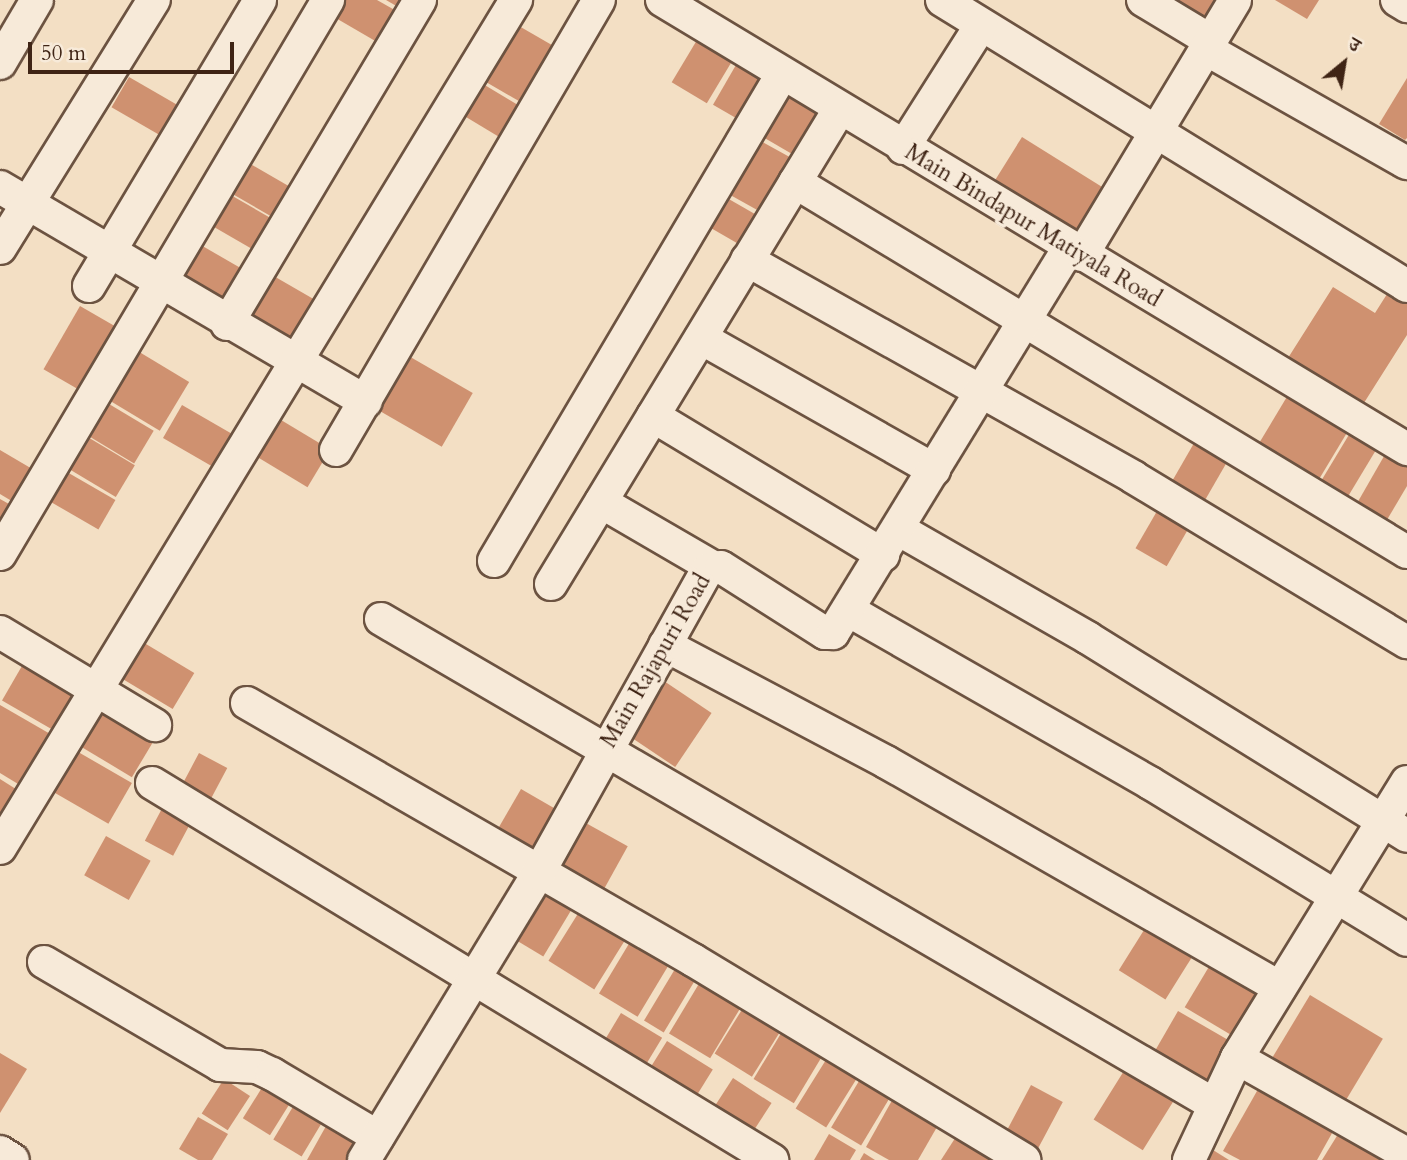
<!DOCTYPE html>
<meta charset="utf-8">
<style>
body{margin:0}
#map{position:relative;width:1407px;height:1160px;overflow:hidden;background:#f3dfc4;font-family:Cardo,"Noto Serif Devanagari",serif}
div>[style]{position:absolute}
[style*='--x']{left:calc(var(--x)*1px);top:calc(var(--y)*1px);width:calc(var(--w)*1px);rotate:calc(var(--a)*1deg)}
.building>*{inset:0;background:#cf9170;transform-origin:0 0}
.roads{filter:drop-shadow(2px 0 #6c5341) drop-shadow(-2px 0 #6c5341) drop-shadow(0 2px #6c5341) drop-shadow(0 -2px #6c5341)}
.minor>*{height:32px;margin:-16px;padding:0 16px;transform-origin:16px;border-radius:16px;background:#f7ead9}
span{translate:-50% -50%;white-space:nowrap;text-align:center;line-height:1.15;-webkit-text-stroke:7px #f7ead9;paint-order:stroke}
.street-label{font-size:23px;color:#3f2415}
.north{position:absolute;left:1309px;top:28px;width:70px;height:70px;-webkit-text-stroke:5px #f7ead9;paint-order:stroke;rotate:30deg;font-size:19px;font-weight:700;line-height:28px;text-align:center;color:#3f2415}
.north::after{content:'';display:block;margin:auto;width:24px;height:32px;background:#3f2415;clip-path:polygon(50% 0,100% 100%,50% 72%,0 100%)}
.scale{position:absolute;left:28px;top:42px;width:206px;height:32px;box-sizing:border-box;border:4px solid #3f2415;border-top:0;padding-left:9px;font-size:21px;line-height:24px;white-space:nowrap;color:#3f2415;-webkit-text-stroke:5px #f7ead9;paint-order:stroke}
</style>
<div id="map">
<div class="building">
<div style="clip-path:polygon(344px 0,377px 0,407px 17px,389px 49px,334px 17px)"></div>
<div style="clip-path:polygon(386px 0,412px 0,405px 11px)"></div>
<div style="clip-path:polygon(1146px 0,1227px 0,1207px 35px)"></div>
<div style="clip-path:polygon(1275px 0,1319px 0,1307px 19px)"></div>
<div style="left:512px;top:22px;width:62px;height:65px;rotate:30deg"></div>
<div style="left:700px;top:35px;width:41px;height:55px;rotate:31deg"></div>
<div style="left:740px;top:58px;width:36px;height:54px;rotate:30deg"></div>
<div style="left:129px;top:77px;width:64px;height:35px;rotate:30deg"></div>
<div style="clip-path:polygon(1407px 78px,1407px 138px,1405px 140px,1379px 124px)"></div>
<div style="left:478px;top:81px;width:62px;height:37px;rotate:31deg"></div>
<div style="left:785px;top:91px;width:48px;height:51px;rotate:30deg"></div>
<div style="left:1022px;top:137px;width:103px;height:53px;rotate:32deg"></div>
<div style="left:759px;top:140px;width:48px;height:62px;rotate:29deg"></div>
<div style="left:247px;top:162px;width:64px;height:35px;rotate:30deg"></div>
<div style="left:229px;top:194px;width:64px;height:36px;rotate:30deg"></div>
<div style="left:727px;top:198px;width:50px;height:34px;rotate:30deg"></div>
<div style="left:199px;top:244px;width:61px;height:43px;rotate:30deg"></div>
<div style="left:265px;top:271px;width:58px;height:47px;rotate:30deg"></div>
<div style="clip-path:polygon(1394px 283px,1407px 291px,1407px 335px,1362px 406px,1288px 358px,1333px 287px,1375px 313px)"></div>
<div style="left:80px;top:306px;width:44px;height:73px;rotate:30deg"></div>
<div style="left:136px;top:350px;width:62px;height:57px;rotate:31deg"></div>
<div style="left:400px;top:351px;width:84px;height:62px;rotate:30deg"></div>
<div style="left:1288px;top:395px;width:70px;height:63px;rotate:31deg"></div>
<div style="left:104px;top:401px;width:58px;height:38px;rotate:31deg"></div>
<div style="left:182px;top:405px;width:61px;height:38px;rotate:30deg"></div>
<div style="left:271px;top:414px;width:69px;height:44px;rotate:31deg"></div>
<div style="left:1201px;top:431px;width:38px;height:68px;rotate:30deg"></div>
<div style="left:1350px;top:433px;width:31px;height:64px;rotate:31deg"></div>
<div style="left:86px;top:436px;width:57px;height:37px;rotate:31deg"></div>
<div style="clip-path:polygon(0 450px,34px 470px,15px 503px,0 494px)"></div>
<div style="clip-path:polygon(1387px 451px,1407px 463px,1407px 486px,1381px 530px,1352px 512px)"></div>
<div style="left:60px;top:468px;width:64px;height:34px;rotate:30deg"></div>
<div style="clip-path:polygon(0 499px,9px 504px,0 519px)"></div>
<div style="left:1164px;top:499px;width:36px;height:57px;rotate:30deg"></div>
<div style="left:136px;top:638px;width:68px;height:42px;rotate:31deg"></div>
<div style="left:26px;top:659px;width:69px;height:48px;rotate:30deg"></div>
<div style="left:661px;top:679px;width:61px;height:65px;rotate:34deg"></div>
<div style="clip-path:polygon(0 705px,52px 735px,23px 787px,0 773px)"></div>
<div style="left:93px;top:706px;width:70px;height:41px;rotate:31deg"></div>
<div style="left:73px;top:749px;width:68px;height:47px;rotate:30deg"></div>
<div style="left:199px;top:753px;width:32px;height:48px;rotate:28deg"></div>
<div style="clip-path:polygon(0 779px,19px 791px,0 822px)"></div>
<div style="left:521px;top:789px;width:40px;height:61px;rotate:30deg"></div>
<div style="left:166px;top:801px;width:32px;height:45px;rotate:28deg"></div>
<div style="left:584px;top:822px;width:50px;height:60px;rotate:29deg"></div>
<div style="left:106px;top:836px;width:51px;height:45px;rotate:29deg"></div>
<div style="left:549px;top:883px;width:33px;height:66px;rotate:31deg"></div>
<div style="left:584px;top:904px;width:54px;height:67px;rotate:32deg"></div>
<div style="left:1149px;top:922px;width:55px;height:57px;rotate:32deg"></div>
<div style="left:633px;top:937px;width:45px;height:66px;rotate:31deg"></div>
<div style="left:1213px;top:960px;width:65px;height:55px;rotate:31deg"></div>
<div style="left:678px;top:964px;width:23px;height:66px;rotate:31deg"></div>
<div style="left:703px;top:977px;width:48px;height:66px;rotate:31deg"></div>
<div style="left:1310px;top:995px;width:85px;height:87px;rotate:31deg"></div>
<div style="left:748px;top:1000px;width:44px;height:63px;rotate:32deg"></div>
<div style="left:1178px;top:1011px;width:64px;height:56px;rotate:30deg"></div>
<div style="left:621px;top:1013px;width:48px;height:41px;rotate:31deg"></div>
<div style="left:786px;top:1025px;width:47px;height:63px;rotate:31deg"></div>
<div style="left:667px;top:1041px;width:54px;height:41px;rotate:32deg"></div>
<div style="clip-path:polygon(0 1053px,27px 1069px,0 1113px)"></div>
<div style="left:829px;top:1055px;width:36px;height:63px;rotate:32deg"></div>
<div style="left:1127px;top:1066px;width:58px;height:63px;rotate:32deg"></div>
<div style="left:862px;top:1076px;width:35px;height:60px;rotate:31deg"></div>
<div style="left:733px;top:1078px;width:46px;height:39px;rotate:33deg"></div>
<div style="left:224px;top:1079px;width:31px;height:41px;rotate:33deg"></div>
<div style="clip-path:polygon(1261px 1084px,1336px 1126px,1317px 1160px,1240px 1160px,1223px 1151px)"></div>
<div style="left:1031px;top:1085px;width:36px;height:63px;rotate:28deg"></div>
<div style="left:263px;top:1086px;width:32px;height:38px;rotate:32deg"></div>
<div style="clip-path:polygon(895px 1095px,941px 1120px,918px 1160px,889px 1160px,866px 1147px)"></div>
<div style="left:297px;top:1100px;width:33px;height:46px;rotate:31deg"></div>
<div style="clip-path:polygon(198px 1117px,228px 1134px,212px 1160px,198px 1160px,179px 1149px)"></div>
<div style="clip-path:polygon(330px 1119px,367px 1141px,356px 1160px,307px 1160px)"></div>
<div style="clip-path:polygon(961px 1129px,1008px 1160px,941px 1160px)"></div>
<div style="clip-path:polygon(1340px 1131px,1388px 1160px,1322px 1160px)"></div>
<div style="clip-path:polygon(829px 1134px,856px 1150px,850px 1160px,814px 1160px)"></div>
<div style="clip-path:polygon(1213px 1150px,1229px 1160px,1207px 1160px)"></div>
<div style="clip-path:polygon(864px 1153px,875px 1160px,860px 1160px)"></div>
</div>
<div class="roads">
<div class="minor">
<div style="--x:662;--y:0;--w:870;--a:31.08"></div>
<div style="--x:942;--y:0;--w:546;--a:31.59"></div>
<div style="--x:1143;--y:0;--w:79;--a:31.1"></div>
<div style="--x:1397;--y:0;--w:12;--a:31"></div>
<div style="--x:1206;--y:49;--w:231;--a:29.6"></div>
<div style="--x:0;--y:63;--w:73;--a:-59.6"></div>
<div style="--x:903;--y:148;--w:146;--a:-57.6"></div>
<div style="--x:795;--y:182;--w:715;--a:31.16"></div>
<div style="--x:0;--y:187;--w:424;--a:30.4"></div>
<div style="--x:0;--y:248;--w:292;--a:-58.2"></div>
<div style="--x:1082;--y:255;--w:297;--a:-59"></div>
<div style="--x:747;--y:260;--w:443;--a:29.3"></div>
<div style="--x:1133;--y:477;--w:320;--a:31.1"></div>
<div style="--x:89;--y:286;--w:333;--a:-59.1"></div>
<div style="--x:227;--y:324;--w:377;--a:-59.2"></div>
<div style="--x:701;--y:338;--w:268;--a:29.5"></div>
<div style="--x:653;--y:416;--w:269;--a:31.1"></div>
<div style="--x:336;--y:450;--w:521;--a:-59.7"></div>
<div style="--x:601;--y:502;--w:127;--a:30.2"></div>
<div style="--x:898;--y:529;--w:219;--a:29.8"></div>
<div style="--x:1088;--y:638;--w:375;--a:31.8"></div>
<div style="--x:0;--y:554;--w:644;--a:-59.37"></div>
<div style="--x:494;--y:561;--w:564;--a:-59.38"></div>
<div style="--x:551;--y:584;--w:555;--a:-58.72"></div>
<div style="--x:848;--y:610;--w:348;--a:29.8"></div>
<div style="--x:1150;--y:783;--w:301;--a:31.4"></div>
<div style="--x:381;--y:619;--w:965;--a:30.23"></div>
<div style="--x:0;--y:632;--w:181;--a:31"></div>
<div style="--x:665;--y:645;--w:250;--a:27.9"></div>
<div style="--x:886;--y:762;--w:454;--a:29.8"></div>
<div style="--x:247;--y:703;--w:515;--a:29.95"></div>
<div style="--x:693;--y:960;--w:387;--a:31.1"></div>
<div style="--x:152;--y:783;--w:726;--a:31.3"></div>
<div style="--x:0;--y:848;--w:993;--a:-58.68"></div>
<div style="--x:44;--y:962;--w:204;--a:30.3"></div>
<div style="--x:220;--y:1065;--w:37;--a:3"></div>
<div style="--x:257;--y:1067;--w:17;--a:25"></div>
<div style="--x:272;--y:1074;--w:123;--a:30.7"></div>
<div style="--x:1237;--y:1058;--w:195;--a:29.5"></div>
<div style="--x:0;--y:1152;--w:15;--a:32"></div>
<div style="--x:364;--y:1160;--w:335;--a:-58.7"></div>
<div style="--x:538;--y:874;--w:348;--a:-60.9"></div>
<div style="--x:707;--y:570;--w:14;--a:-12"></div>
<div style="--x:721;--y:567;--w:123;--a:32.4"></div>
<div style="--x:825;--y:633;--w:8;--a:0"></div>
<div style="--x:833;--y:633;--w:452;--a:-58.5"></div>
<div style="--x:1189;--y:1160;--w:113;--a:-64.8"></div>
<div style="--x:1237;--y:1058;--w:324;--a:-58.4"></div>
</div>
</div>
<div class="street-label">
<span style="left:1033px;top:226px;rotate:31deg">Main Bindapur Matiyala Road</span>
<span style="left:656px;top:661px;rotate:-60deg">Main Rajapuri Road</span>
</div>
<div class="north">उ</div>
<div class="scale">50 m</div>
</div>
